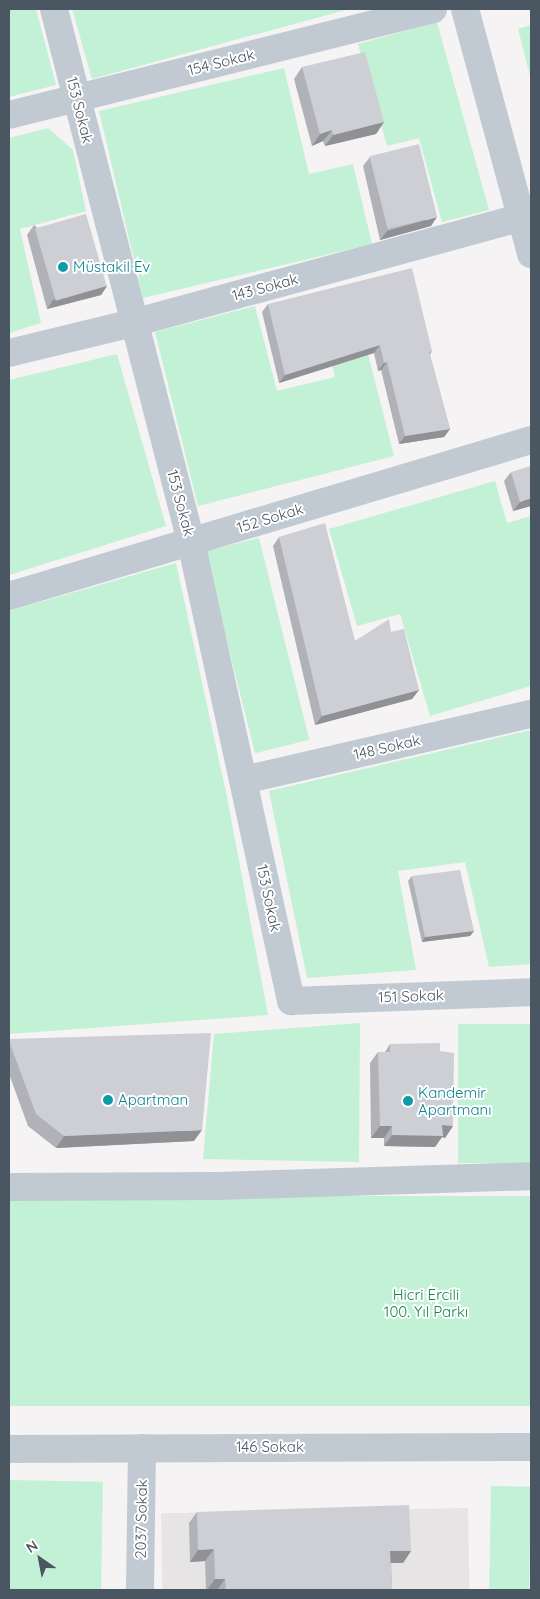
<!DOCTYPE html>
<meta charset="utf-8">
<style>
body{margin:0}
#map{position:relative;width:540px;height:1599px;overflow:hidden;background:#f5f3f3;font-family:Quicksand,sans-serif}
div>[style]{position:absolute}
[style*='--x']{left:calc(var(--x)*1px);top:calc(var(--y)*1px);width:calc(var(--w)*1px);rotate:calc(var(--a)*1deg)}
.education>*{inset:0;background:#e6e4e5;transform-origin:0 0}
.green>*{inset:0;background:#c3f1d5;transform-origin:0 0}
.minor>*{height:28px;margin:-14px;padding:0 14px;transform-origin:14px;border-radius:14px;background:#c1cad2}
.wall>*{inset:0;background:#b0b2b7}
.shaded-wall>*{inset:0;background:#909195}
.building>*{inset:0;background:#cdcfd5;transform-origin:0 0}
.dots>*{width:14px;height:14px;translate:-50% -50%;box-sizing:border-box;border:2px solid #fff;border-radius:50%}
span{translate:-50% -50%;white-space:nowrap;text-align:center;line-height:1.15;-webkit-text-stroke:4px #fff;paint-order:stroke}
.street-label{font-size:15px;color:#4a5661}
.culture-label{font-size:15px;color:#0d838f}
.left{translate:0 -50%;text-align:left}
.park-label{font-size:15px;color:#17864f}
.frame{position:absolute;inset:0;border:10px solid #4a5661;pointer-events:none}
.north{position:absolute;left:15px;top:1534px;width:50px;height:50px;-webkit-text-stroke:4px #fff;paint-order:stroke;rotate:327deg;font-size:14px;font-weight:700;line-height:20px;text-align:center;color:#4a5661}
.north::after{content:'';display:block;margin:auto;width:18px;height:22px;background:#4a5661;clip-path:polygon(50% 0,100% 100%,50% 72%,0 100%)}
</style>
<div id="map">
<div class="education">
<div style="left:468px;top:1508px;width:82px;height:307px;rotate:89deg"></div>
</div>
<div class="green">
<div style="clip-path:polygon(9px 9px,36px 9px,56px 85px,9px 97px)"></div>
<div style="clip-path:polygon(72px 9px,349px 9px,92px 79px)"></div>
<div style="clip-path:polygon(437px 22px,489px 210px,442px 222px,419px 138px,387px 146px,358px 44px)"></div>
<div style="clip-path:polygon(531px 25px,531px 80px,518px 29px)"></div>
<div style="clip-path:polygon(284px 68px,309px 174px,353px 164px,372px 244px,143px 298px,99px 111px)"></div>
<div style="clip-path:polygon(48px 128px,73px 150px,86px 211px,20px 229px,41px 323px,9px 333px,9px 138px)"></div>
<div style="clip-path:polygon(351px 287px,394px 456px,198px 506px,155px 332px,255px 306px,277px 391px,335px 377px,315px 297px)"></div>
<div style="clip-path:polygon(117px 354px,166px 526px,9px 575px,9px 380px)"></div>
<div style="clip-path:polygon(495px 481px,507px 523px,531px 516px,531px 686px,430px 716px,400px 614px,357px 626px,329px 529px)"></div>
<div style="left:259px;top:538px;width:208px;height:56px;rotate:76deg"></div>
<div style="clip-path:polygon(176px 563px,227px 797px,268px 1015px,9px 1034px,9px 611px)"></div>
<div style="clip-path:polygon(531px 730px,531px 964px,489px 967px,465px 862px,398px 871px,416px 970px,307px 978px,269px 791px)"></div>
<div style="clip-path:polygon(360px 1023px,359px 1162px,203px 1159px,214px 1034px)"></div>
<div style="left:458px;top:1024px;width:73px;height:139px"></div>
<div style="left:531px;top:1196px;width:210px;height:522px;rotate:90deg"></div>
<div style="left:9px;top:1480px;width:94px;height:110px;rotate:1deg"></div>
<div style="left:491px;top:1486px;width:40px;height:104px;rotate:1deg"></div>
</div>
<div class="minor">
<div style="--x:54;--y:9;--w:550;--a:75.58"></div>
<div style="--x:191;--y:542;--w:470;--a:77.7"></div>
<div style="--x:291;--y:1001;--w:240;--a:-2.1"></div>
<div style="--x:465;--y:9;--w:254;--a:74.9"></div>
<div style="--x:9;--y:115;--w:437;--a:-14"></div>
<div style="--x:9;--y:353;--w:128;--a:-13.6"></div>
<div style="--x:133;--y:323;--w:401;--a:-15.2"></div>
<div style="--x:9;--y:596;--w:545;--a:-16.64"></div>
<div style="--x:244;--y:780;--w:294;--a:-13"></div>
<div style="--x:9;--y:1187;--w:209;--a:-0.3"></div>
<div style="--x:218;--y:1186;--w:313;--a:-1.8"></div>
<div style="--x:9;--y:1449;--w:522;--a:-0.22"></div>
<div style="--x:140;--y:1590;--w:142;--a:-89.2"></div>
</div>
<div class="wall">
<div style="clip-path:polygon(302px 67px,384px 122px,376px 134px,325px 146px,323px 141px,312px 146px,294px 79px)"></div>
<div style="clip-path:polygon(370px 157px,431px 226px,380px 240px,363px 166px)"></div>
<div style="clip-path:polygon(34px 225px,107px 286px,101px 295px,47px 309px,27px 235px)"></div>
<div style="clip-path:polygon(268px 304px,432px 351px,430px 355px,450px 429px,444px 437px,399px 444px,381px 370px,378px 371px,374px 353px,279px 383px,262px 312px)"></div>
<div style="clip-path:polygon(511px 472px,531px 506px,513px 511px,504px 481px)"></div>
<div style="clip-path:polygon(279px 537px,355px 641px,391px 632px,419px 690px,412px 699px,315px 725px,273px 546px)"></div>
<div style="clip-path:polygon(412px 876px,474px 931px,470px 936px,422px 942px,408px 881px)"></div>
<div style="clip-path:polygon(9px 1039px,194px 1141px,56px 1148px,28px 1126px,9px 1074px)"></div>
<div style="clip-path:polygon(390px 1044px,440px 1051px,453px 1126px,445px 1138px,442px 1137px,435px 1147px,384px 1146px,384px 1138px,371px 1138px,370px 1063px,378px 1052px,385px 1052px)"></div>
<div style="clip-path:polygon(197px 1512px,411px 1551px,403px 1563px,391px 1563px,392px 1590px,206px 1590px,205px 1561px,190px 1562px,189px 1523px)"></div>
</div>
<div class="shaded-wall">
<div style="clip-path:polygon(384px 122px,376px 134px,325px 146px,333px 135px)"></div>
<div style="clip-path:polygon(332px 130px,323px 141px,312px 146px,320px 134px)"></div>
<div style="clip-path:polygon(437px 217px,431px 226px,380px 240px,387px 231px)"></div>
<div style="clip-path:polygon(107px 286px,101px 295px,47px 309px,53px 300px)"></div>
<div style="clip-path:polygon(380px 345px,374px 353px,279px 383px,285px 375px)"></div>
<div style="clip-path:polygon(387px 362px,381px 370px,378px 371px,384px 363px)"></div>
<div style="clip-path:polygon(450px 429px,444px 437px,399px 444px,405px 436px)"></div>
<div style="clip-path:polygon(531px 498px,531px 506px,513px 511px,520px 502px)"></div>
<div style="clip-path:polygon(419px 690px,412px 699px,315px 725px,322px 716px)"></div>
<div style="clip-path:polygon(474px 931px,470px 936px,422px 942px,425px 937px)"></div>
<div style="clip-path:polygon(442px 1125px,453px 1126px,445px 1138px,442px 1137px,435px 1147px,384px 1146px,392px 1135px)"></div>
<div style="clip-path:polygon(380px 1126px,392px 1126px,384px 1138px,371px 1138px)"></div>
<div style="clip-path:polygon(202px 1130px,194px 1141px,56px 1148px,64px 1136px)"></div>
<div style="clip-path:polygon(214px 1549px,205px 1561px,190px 1562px,198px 1550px)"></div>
<div style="clip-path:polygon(390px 1551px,411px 1551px,403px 1563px,382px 1563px)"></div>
<div style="clip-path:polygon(215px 1579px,225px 1579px,217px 1590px,207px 1590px)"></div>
</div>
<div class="building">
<div style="clip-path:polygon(365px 52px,384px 122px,333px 135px,332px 130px,320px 134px,302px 67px)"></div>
<div style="left:419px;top:144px;width:75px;height:51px;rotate:76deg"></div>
<div style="left:86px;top:214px;width:75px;height:53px;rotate:74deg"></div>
<div style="clip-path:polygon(412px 268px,432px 351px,429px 352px,450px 429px,405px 436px,387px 362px,384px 363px,380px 345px,285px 375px,268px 304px)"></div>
<div style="clip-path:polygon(531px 466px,531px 498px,520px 502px,511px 472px)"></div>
<div style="clip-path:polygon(325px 523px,355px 641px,389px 619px,391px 632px,404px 629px,419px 690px,322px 716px,279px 537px)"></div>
<div style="clip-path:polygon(460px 870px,474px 931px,425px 937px,412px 876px)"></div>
<div style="clip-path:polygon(211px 1033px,202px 1130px,64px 1136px,36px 1114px,9px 1041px,9px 1039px)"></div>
<div style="clip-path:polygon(440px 1043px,440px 1051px,454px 1053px,453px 1126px,442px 1125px,443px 1136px,392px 1135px,392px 1126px,380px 1126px,378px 1052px,390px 1052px,390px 1044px)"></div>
<div style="clip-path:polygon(409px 1505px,411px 1551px,390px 1551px,392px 1590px,226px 1590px,225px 1579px,215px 1579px,214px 1549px,198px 1550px,197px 1512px)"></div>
</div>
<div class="dots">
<div style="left:63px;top:267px;background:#0f9aa8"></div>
<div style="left:108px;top:1100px;background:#0f9aa8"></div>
<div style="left:408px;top:1101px;background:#0f9aa8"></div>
</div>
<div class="street-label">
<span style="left:221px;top:62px;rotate:-14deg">154 Sokak</span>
<span style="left:80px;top:110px;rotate:76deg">153 Sokak</span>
<span style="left:265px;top:287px;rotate:-15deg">143 Sokak</span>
<span style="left:181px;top:503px;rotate:75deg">153 Sokak</span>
<span style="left:270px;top:518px;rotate:-17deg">152 Sokak</span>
<span style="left:387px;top:747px;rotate:-13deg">148 Sokak</span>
<span style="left:269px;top:898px;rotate:78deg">153 Sokak</span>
<span style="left:411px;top:996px;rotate:-2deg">151 Sokak</span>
<span style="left:270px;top:1447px">146 Sokak</span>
<span style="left:141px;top:1519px;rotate:-89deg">2037 Sokak</span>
</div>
<div class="culture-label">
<span class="left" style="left:73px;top:267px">Müstakil Ev</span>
<span class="left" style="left:418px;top:1101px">Kandemir<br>Apartmanı</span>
<span class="left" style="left:118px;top:1100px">Apartman</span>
</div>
<div class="park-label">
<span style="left:426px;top:1303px">Hicri Ercili<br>100. Yıl Parkı</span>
</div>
<div class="frame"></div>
<div class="north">N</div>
</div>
